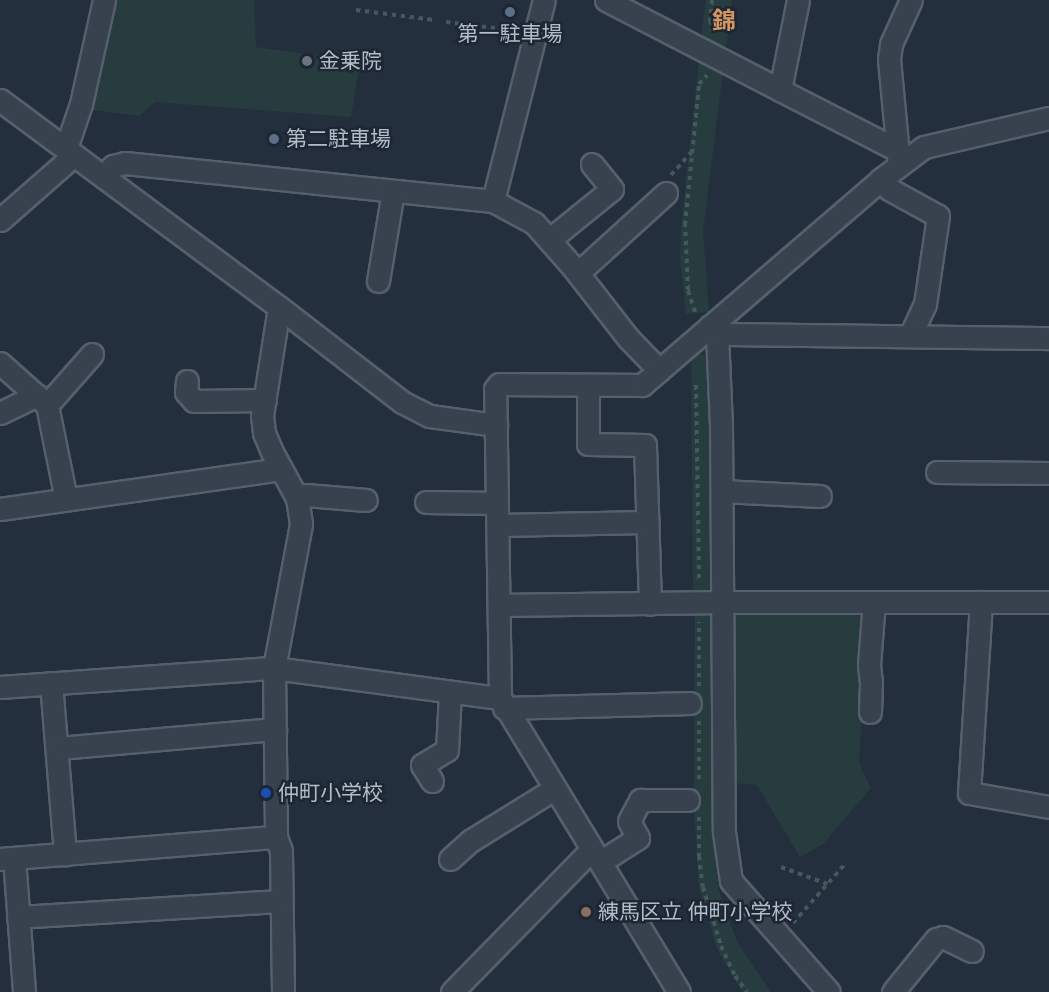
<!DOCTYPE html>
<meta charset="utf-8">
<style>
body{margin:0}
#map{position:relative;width:1049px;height:992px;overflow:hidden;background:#242f3e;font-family:"Fira Sans","Noto Sans JP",sans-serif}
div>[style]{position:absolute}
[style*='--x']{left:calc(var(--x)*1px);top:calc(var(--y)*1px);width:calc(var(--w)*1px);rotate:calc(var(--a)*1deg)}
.green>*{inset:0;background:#263c3f}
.path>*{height:4px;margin-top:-2px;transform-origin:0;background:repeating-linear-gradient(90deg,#44595c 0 4.5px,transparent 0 9px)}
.roads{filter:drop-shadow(2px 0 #565f6c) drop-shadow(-2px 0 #565f6c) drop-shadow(0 2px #565f6c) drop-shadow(0 -2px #565f6c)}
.minor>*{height:21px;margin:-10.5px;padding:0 10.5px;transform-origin:10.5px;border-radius:10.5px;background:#38414e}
.dots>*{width:16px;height:16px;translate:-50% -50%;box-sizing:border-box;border:3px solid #1d2633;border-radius:50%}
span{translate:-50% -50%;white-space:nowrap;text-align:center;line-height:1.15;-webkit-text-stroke:5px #1d2633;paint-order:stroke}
.poi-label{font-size:21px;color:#b4bcc9}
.left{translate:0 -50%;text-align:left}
.quarter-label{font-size:24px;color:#d59563;font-weight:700}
</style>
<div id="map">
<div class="green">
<div style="clip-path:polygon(112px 0,254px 0,256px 47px,360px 62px,351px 117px,155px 102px,139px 116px,86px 109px)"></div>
<div style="clip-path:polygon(706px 0,732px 0,726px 49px,701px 37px)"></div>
<div style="clip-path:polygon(699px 61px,723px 72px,703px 231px,709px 312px,686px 314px,680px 260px,681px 227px)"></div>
<div style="clip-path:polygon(691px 354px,702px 354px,710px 357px,713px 592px,693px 595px)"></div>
<div style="clip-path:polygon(735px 614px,860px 615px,865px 619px,864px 683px,859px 763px,871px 788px,823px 844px,800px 857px,757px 785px,732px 783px,731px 617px)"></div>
<div style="clip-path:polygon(695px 615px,710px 615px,715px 620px,714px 848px,719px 890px,737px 942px,771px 992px,742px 992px,717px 949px,699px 888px,694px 807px)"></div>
</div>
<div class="path">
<div style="--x:712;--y:0;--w:20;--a:96"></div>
<div style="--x:710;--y:20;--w:12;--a:76"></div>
<div style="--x:356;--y:10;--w:79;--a:7.3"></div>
<div style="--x:446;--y:22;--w:72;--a:7.2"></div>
<div style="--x:671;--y:175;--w:31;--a:-48"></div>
<div style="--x:695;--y:312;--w:23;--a:-108"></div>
<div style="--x:688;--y:290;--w:65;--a:-92.6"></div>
<div style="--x:685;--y:225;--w:142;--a:-84.3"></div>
<div style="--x:699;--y:84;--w:12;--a:-48"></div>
<div style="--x:696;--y:385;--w:196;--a:89.1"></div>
<div style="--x:699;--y:686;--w:64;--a:-90"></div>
<div style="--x:699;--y:721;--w:61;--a:90"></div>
<div style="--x:699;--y:817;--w:39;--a:90"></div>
<div style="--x:699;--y:856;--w:31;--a:83"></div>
<div style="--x:703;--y:887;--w:62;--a:73"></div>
<div style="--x:721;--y:946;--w:33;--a:65"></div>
<div style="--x:735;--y:976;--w:20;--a:53"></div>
<div style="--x:781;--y:867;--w:50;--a:19.9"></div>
<div style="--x:793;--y:923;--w:79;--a:-48.6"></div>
</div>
<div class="roads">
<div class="minor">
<div style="--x:606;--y:0;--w:196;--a:27.3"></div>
<div style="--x:780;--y:90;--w:92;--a:-78.7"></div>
<div style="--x:780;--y:90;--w:131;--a:27.1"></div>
<div style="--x:0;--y:100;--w:347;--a:36.6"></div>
<div style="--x:279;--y:307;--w:155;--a:37.7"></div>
<div style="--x:402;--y:402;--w:31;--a:27"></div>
<div style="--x:430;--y:416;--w:67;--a:7.8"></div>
<div style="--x:66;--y:148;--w:46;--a:-71.2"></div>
<div style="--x:81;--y:104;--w:107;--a:-77.5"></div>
<div style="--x:899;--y:165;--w:106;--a:-95.4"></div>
<div style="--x:889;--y:59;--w:15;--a:-82"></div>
<div style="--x:891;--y:44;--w:48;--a:-65.6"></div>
<div style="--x:104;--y:176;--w:13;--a:-48"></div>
<div style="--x:113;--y:166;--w:12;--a:-14"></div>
<div style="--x:125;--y:163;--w:370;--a:5.9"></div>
<div style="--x:493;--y:201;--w:47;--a:28.2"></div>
<div style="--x:534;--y:223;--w:57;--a:48.5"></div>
<div style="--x:572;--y:266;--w:91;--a:52.1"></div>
<div style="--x:628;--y:338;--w:45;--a:45.9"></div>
<div style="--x:880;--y:180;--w:13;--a:45"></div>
<div style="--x:889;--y:189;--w:56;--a:28.9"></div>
<div style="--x:938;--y:216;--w:89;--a:98.4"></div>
<div style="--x:925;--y:304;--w:35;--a:115"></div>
<div style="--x:493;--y:201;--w:207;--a:-75.8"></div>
<div style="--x:0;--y:220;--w:98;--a:-41.3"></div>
<div style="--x:549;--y:240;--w:81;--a:-39"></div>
<div style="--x:612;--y:189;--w:32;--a:-129"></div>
<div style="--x:578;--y:273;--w:119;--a:-42.3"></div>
<div style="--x:378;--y:281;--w:91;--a:-80.5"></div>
<div style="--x:279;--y:307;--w:110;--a:98.9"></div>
<div style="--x:262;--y:416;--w:17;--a:83"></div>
<div style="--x:264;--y:433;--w:23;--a:67"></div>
<div style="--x:273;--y:454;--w:50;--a:61.4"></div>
<div style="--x:297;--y:498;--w:26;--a:81"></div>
<div style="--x:301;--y:524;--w:147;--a:100.6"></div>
<div style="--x:274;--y:668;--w:169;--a:89.3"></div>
<div style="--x:276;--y:837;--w:15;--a:70"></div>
<div style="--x:281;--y:851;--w:141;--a:89.2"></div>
<div style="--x:710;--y:326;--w:11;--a:49"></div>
<div style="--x:717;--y:334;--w:90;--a:87.5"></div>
<div style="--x:721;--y:424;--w:408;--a:89.6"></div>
<div style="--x:724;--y:832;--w:49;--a:81.9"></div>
<div style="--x:731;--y:881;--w:148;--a:48.6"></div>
<div style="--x:717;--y:334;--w:332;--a:0.7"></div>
<div style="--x:0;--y:363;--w:63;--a:41.8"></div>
<div style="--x:47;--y:405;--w:96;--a:78.6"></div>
<div style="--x:187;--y:381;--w:11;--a:95"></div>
<div style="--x:186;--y:392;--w:12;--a:48"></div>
<div style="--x:194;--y:401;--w:71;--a:-0.8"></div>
<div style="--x:588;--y:385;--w:59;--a:90"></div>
<div style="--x:588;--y:444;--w:57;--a:1"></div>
<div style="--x:645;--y:445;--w:159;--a:88.2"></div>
<div style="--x:47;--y:405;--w:68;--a:-48.6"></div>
<div style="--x:0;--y:413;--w:41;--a:-25.9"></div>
<div style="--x:937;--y:472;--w:112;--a:0.5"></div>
<div style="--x:722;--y:491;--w:98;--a:2.9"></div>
<div style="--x:297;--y:498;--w:9;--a:-18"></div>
<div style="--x:306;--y:495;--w:60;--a:4.8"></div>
<div style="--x:426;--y:502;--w:71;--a:0.8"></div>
<div style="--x:0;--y:509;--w:284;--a:-8.1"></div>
<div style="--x:498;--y:525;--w:149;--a:-1.2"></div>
<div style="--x:981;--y:602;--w:191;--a:93.6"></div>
<div style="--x:969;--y:793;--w:81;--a:9.9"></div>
<div style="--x:499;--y:605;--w:223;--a:-0.8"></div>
<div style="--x:722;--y:602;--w:327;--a:0"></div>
<div style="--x:51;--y:683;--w:172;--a:85.3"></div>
<div style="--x:0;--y:687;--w:275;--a:-4"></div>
<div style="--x:274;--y:668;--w:228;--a:7.6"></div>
<div style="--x:504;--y:708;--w:186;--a:-1.5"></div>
<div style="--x:870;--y:712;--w:30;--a:-88"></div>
<div style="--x:871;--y:682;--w:17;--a:-97"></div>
<div style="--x:869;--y:665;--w:63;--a:-85.5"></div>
<div style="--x:58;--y:748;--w:218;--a:-5"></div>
<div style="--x:432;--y:781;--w:19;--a:-122"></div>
<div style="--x:422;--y:765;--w:29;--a:-31"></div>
<div style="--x:447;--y:750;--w:57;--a:-87"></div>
<div style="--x:14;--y:858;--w:134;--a:85.7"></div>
<div style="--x:0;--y:859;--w:277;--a:-4.6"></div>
<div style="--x:450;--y:859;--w:27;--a:-42"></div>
<div style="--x:470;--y:841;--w:99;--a:-31.8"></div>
<div style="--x:600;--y:862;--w:45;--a:-32.3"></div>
<div style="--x:638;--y:838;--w:19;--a:-118"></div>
<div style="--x:629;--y:821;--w:24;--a:-62"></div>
<div style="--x:640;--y:800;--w:48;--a:0"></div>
<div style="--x:18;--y:917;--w:264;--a:-3.5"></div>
<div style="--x:452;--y:992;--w:200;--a:-45.6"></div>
<div style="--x:679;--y:992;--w:344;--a:-121.3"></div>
<div style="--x:500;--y:698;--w:309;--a:-90.9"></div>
<div style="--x:495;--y:389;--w:6;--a:-51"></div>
<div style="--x:499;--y:384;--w:143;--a:0.4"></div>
<div style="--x:642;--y:385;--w:314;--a:-40.7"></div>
<div style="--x:880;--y:180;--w:55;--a:-36.9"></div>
<div style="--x:924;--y:147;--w:128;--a:-13.1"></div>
<div style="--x:893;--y:992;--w:68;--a:-50.9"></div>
<div style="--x:936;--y:939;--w:7;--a:-16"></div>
<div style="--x:943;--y:937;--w:32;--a:26"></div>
</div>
</div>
<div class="dots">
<div style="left:510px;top:12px;background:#5c6f8a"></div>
<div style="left:307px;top:61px;background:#6b7280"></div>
<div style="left:274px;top:139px;background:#5c6f8a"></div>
<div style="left:266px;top:793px;background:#1a4fb4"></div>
<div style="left:586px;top:912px;background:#8d6e63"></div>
</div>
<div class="poi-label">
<span style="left:510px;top:34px">第一駐車場</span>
<span class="left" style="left:319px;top:61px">金乗院</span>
<span class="left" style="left:286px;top:139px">第二駐車場</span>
<span class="left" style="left:278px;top:793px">仲町小学校</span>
<span class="left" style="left:598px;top:912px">練馬区立 仲町小学校</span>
</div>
<div class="quarter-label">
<span style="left:724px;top:22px">錦</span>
</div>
</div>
